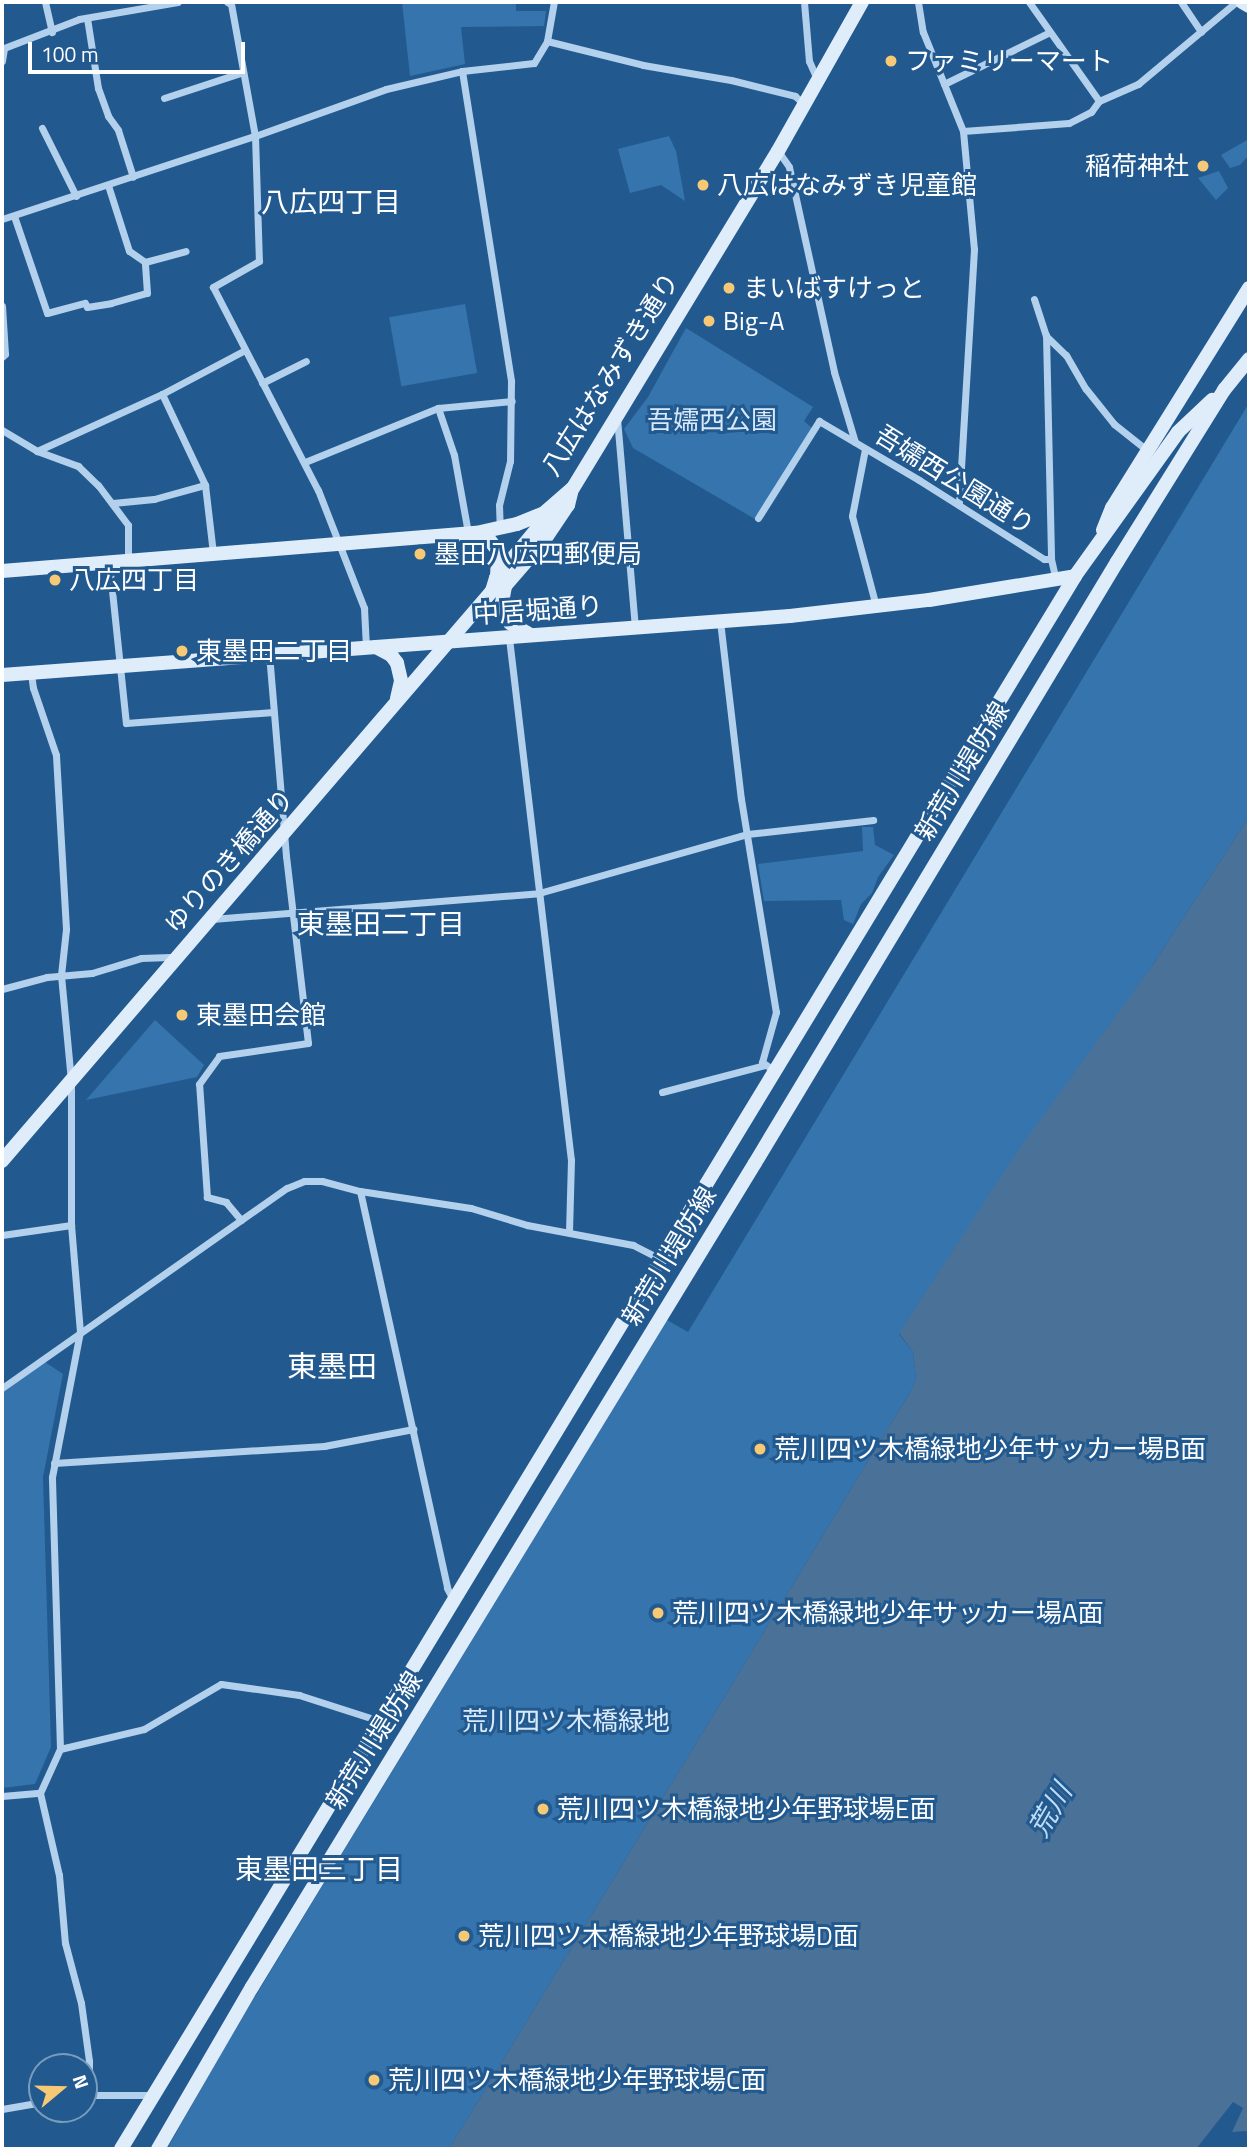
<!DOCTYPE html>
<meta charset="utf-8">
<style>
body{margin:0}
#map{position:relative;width:1251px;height:2151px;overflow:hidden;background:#225a90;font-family:"Titillium Web","Noto Sans JP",sans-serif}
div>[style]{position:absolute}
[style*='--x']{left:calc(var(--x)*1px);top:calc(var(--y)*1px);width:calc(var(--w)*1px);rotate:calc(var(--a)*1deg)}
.green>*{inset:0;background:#3674ad;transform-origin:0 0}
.water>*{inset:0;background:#4a7197}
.street>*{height:7px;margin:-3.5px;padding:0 3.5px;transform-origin:3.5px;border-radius:3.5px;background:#b3d1ec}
.secondary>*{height:14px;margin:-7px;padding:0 7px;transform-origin:7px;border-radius:7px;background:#dfecfa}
.dots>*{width:19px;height:19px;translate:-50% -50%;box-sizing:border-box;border:4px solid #225a90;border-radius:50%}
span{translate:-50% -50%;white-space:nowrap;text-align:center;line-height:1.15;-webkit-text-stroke:6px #225a90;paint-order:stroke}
.poi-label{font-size:26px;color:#fff}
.left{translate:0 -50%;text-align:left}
.right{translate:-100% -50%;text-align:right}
.street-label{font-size:26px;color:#fff}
.park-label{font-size:26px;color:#d8e9f9}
.neighbourhood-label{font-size:28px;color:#fff}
.water-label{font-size:28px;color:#bfdbf3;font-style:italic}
.quarter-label{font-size:30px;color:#fff}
.frame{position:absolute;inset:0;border:4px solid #fff;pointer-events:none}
.north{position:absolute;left:28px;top:2053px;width:70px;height:70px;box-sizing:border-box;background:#225a90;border:2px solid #7a9cbc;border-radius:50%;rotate:71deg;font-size:19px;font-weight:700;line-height:28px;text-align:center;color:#fff}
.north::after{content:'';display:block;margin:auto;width:24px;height:32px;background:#f8c975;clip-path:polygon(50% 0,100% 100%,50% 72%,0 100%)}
.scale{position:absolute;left:28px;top:42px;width:217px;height:32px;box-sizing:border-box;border:4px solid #fff;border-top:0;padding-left:9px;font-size:21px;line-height:24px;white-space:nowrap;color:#fff;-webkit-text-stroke:5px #225a90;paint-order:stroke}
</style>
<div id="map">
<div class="green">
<div style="clip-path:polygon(402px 2px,516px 2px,516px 11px,546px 11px,544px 26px,461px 27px,465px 64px,410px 76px)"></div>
<div style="clip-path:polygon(669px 136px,676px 151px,685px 201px,661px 185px,630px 193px,618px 149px)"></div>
<div style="clip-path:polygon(1249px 139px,1249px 155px,1240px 165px,1230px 168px,1221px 155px)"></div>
<div style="clip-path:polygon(1219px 171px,1228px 188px,1216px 200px,1198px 178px)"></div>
<div style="left:465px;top:304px;width:70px;height:77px;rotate:80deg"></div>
<div style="clip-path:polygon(686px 328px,813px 407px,804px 421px,812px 428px,755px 519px,633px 448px,624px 429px,648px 397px)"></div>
<div style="clip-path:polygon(1249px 403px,1249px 817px,1152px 966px,899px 1334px,913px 1352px,916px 1378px,912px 1389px,449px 2149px,167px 2149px,228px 2041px,667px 1320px,688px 1332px)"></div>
<div style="clip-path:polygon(862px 827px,873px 827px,875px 845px,894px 855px,878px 877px,872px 893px,861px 904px,853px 924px,844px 920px,841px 900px,764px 901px,758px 864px,863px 851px)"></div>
<div style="clip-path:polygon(155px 1020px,204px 1065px,197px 1077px,86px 1100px)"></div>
<div style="clip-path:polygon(45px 1362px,63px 1374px,43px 1477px,51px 1747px,35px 1784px,2px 1788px,2px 1393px)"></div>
</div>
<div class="water">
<div style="clip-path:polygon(1249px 817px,1249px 2134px,1246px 2131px,1232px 2132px,1243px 2108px,1233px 2102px,1196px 2149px,449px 2149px,912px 1389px,916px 1378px,913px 1352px,899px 1333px,1019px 1149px,1152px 966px)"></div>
</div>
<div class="street">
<div style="--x:45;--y:2;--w:31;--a:77"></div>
<div style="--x:227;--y:2;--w:4;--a:27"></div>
<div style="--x:231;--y:4;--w:134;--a:79.7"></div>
<div style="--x:255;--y:136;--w:125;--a:88.2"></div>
<div style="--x:259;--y:261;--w:53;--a:150.5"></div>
<div style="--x:213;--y:287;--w:229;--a:62.7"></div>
<div style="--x:318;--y:490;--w:127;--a:68.7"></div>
<div style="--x:364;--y:608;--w:40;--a:87.1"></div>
<div style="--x:804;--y:2;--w:59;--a:85.2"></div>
<div style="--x:809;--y:61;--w:22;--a:66"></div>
<div style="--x:918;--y:2;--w:30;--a:81"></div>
<div style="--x:923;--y:32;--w:107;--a:68"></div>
<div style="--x:963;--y:131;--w:119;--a:84.7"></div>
<div style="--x:974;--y:249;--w:256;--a:93.4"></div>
<div style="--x:1029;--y:2;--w:121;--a:54.7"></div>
<div style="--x:1181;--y:2;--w:36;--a:56"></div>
<div style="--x:87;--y:18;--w:71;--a:81.1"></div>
<div style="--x:98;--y:88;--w:30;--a:70"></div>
<div style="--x:108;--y:116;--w:17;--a:54"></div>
<div style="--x:118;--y:130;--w:49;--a:72.3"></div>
<div style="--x:547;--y:41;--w:99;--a:14"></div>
<div style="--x:643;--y:65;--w:89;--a:9.7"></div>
<div style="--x:731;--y:80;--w:66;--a:14"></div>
<div style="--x:795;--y:96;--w:12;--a:42"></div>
<div style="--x:2;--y:61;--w:13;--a:-81"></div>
<div style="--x:4;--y:48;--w:80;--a:-21.1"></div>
<div style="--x:79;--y:19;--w:100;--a:-9.7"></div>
<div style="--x:462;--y:71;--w:314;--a:81"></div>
<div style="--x:511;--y:381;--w:80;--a:90.7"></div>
<div style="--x:510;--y:461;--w:45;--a:104"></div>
<div style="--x:499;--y:505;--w:23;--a:88"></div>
<div style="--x:944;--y:84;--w:116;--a:-26.1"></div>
<div style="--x:164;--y:98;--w:83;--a:-18.2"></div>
<div style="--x:42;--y:128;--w:76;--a:63.4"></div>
<div style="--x:963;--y:131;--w:106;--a:-4.3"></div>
<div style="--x:1069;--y:123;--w:25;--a:-27"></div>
<div style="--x:1091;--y:112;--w:14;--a:-54"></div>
<div style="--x:1099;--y:101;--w:43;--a:-23.6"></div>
<div style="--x:1138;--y:84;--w:128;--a:-39.9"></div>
<div style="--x:778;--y:151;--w:19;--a:55"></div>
<div style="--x:789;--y:167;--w:210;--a:77.6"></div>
<div style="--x:834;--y:372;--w:73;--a:73.3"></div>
<div style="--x:14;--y:216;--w:102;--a:71.2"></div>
<div style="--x:47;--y:313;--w:39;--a:-15"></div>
<div style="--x:85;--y:303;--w:4;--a:63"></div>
<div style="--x:87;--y:307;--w:24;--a:-9"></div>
<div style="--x:111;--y:303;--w:37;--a:-16"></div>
<div style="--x:147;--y:293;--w:31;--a:-94"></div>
<div style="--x:145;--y:262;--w:19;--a:-145"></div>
<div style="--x:129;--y:251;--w:69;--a:-107.7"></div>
<div style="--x:2;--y:219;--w:266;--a:-18.2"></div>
<div style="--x:255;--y:136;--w:139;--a:-19.7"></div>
<div style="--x:386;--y:89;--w:78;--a:-13.3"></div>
<div style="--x:462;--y:71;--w:72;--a:-6.3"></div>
<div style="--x:534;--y:63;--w:26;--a:-59"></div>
<div style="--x:547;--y:41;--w:40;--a:-80"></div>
<div style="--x:145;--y:262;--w:42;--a:-15"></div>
<div style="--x:1034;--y:299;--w:38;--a:72"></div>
<div style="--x:1046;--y:335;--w:224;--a:88.7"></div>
<div style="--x:2;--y:306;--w:48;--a:86.4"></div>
<div style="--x:5;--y:354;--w:4;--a:135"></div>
<div style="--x:1046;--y:336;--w:28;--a:44"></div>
<div style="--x:1066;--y:355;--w:39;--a:60"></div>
<div style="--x:1086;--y:389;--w:45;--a:51.3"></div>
<div style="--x:1114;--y:424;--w:43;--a:38.5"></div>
<div style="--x:262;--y:383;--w:49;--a:-26.6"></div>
<div style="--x:162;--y:394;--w:101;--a:64.7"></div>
<div style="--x:205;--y:485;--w:68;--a:83.3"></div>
<div style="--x:438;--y:408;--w:50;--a:71.2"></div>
<div style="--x:454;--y:455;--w:79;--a:79.8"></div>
<div style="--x:617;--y:418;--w:211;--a:85.1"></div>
<div style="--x:2;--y:430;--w:41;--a:31"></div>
<div style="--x:37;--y:451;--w:44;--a:20.1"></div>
<div style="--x:78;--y:466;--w:28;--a:44"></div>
<div style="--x:98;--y:485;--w:50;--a:53.1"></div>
<div style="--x:128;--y:525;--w:35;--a:90"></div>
<div style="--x:865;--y:449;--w:68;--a:101"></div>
<div style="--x:852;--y:516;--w:93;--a:75.1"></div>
<div style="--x:37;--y:451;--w:137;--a:-24.5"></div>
<div style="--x:162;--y:394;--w:94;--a:-27.9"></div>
<div style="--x:305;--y:462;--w:144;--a:-22.1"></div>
<div style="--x:438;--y:408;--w:74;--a:-5.4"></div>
<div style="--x:113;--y:503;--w:41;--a:-5.6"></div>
<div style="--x:154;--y:499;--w:53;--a:-15.4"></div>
<div style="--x:758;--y:518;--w:115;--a:-57.8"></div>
<div style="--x:819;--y:421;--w:116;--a:30.5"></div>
<div style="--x:919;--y:480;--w:148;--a:32.3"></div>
<div style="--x:1044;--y:559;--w:7;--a:0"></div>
<div style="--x:1051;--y:559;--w:22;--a:77"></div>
<div style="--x:109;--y:562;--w:162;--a:84"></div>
<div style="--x:126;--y:723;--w:148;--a:-4.3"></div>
<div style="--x:720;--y:621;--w:179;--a:83.3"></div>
<div style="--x:741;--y:799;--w:216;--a:80.7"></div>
<div style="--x:776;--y:1012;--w:52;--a:105.6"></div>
<div style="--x:762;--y:1062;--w:16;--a:35"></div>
<div style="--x:509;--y:638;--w:526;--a:83.23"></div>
<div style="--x:571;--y:1160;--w:71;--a:91.6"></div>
<div style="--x:212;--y:919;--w:328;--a:-4.5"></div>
<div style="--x:539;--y:893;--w:216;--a:-15.8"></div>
<div style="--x:747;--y:834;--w:127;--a:-6.3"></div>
<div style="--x:2;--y:989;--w:47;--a:-14.9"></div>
<div style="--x:47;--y:977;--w:45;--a:-5.1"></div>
<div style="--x:92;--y:973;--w:51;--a:-17"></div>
<div style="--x:141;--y:958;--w:36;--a:-2"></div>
<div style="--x:662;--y:1092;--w:106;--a:-14.7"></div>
<div style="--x:360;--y:1191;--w:406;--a:77.6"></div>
<div style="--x:447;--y:1588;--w:15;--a:62"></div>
<div style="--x:241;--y:1220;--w:23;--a:-130"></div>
<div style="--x:226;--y:1202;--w:20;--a:-165"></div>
<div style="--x:207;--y:1197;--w:113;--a:-94"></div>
<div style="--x:199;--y:1084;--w:34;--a:-54"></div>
<div style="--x:219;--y:1056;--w:90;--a:-8.3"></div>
<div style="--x:308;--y:1043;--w:188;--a:-96.7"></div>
<div style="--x:286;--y:856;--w:202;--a:-94.8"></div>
<div style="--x:2;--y:1235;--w:70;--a:-8.2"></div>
<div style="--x:2;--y:1388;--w:348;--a:-35.1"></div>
<div style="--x:287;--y:1188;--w:18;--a:-22"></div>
<div style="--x:304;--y:1181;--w:18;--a:0"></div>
<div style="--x:322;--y:1181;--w:39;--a:15"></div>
<div style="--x:360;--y:1191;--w:112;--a:8.7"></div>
<div style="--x:471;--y:1208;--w:59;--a:16.9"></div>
<div style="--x:527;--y:1225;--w:108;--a:10.7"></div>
<div style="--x:633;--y:1245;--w:30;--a:27"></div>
<div style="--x:54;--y:1463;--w:271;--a:-3.6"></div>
<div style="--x:324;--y:1446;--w:91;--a:-10.8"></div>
<div style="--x:60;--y:1749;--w:86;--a:-13.4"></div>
<div style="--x:144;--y:1729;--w:89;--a:-30.3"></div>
<div style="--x:221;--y:1684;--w:79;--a:8"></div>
<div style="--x:299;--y:1695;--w:85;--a:17.8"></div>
<div style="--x:40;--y:1793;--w:84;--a:77"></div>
<div style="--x:59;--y:1875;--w:68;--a:85"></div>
<div style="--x:65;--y:1943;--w:62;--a:75.1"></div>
<div style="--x:81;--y:2003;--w:59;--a:82.1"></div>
<div style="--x:89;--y:2061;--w:33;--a:90"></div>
<div style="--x:2;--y:1796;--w:38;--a:-5"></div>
<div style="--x:40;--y:1793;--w:48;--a:-65.6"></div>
<div style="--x:60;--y:1749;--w:272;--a:-91.7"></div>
<div style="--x:52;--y:1477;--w:148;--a:-79.1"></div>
<div style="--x:80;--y:1332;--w:107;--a:-94.8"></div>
<div style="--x:71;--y:1225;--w:144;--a:-90"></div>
<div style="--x:71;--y:1081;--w:106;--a:-95.4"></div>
<div style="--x:61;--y:975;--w:46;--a:-83.8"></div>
<div style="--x:66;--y:929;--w:174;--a:-93.3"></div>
<div style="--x:56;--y:755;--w:71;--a:-108.9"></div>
<div style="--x:33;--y:688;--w:15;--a:-98"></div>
<div style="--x:85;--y:2095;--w:68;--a:0"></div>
<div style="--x:2;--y:2109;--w:41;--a:-9.9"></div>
</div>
<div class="secondary">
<div style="--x:1242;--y:2;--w:8;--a:30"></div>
<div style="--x:1103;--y:530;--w:24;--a:-68"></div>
<div style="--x:1112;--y:508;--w:259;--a:-58.1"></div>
<div style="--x:476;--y:533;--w:13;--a:23"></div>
<div style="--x:488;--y:538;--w:16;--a:52"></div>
<div style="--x:498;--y:551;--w:26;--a:92"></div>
<div style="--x:2;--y:571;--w:476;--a:-4.6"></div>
<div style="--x:476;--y:533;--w:42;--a:-12.4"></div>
<div style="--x:517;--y:524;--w:29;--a:-22"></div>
<div style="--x:544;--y:513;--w:38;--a:-41"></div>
<div style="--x:573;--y:488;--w:394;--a:-58.7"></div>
<div style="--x:778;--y:151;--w:171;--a:-60.6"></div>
<div style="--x:505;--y:586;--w:17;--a:100"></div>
<div style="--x:502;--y:603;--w:22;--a:68"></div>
<div style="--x:510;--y:623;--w:22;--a:30"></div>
<div style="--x:492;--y:591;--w:14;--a:-21"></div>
<div style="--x:505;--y:586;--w:58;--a:-49.2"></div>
<div style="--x:543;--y:542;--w:45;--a:-56"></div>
<div style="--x:568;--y:505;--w:16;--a:-76"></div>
<div style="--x:376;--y:647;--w:17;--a:28"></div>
<div style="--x:391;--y:655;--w:10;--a:53"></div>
<div style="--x:397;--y:663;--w:18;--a:77"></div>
<div style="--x:401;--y:681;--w:18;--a:103"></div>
<div style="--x:2;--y:675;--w:790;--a:-4.28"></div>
<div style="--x:790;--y:616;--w:140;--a:-6.6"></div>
<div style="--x:929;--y:600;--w:148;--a:-9.3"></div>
<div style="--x:2;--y:1161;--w:752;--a:-49.32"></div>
<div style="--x:492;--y:591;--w:14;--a:-73"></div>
<div style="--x:496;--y:578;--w:86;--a:-50.2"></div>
<div style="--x:121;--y:2149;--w:1840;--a:-58.76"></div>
<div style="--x:1075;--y:576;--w:177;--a:-54.4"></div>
<div style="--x:1178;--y:432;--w:47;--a:-43.3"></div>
<div style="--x:158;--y:2149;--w:187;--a:-59.9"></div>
<div style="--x:252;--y:1987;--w:965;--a:-58.6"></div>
<div style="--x:755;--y:1163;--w:702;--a:-58.94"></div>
<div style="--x:1117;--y:562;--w:203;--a:-58.1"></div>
<div style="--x:1224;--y:390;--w:40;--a:-51"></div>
</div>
<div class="dots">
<div style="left:891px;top:61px;background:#f8c975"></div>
<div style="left:1203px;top:166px;background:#f8c975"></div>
<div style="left:703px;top:185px;background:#f8c975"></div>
<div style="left:729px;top:288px;background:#f8c975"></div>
<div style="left:709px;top:321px;background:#f8c975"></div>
<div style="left:420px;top:554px;background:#f8c975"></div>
<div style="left:55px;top:580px;background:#f8c975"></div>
<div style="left:182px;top:651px;background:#f8c975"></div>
<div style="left:182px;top:1015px;background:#f8c975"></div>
<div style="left:760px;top:1449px;background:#f8c975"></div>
<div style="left:658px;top:1613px;background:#f8c975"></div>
<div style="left:543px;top:1809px;background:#f8c975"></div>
<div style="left:464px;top:1936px;background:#f8c975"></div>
<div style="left:374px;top:2080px;background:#f8c975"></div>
</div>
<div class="poi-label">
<span class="left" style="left:905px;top:61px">ファミリーマート</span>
<span class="right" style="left:1189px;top:166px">稲荷神社</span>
<span class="left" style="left:717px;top:185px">八広はなみずき児童館</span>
<span class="left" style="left:743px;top:288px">まいばすけっと</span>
<span class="left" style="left:723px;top:321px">Big-A</span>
<span class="left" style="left:434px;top:554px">墨田八広四郵便局</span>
<span class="left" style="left:69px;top:580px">八広四丁目</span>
<span class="left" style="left:196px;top:651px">東墨田二丁目</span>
<span class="left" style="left:196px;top:1015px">東墨田会館</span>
<span class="left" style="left:774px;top:1449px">荒川四ツ木橋緑地少年サッカー場B面</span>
<span class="left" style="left:672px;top:1613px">荒川四ツ木橋緑地少年サッカー場A面</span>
<span class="left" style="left:557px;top:1809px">荒川四ツ木橋緑地少年野球場E面</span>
<span class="left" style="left:478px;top:1936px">荒川四ツ木橋緑地少年野球場D面</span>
<span class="left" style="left:388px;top:2080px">荒川四ツ木橋緑地少年野球場C面</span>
</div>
<div class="street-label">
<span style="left:610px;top:374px;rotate:-58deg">八広はなみずき通り</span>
<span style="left:955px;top:480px;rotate:32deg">吾嬬西公園通り</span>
<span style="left:538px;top:610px;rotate:-4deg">中居堀通り</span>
<span style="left:962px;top:771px;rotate:-59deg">新荒川堤防線</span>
<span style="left:229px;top:861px;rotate:-49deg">ゆりのき橋通り</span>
<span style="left:669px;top:1256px;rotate:-59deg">新荒川堤防線</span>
<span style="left:374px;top:1740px;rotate:-58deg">新荒川堤防線</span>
</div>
<div class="park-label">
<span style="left:712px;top:420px">吾嬬西公園</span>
<span style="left:566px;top:1721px">荒川四ツ木橋緑地</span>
</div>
<div class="neighbourhood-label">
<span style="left:331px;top:202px">八広四丁目</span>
<span style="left:381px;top:924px">東墨田二丁目</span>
<span style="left:319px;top:1869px">東墨田三丁目</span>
</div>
<div class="water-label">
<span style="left:1050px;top:1810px;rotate:-60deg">荒川</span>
</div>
<div class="quarter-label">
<span style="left:332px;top:1366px">東墨田</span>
</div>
<div class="frame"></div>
<div class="north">N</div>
<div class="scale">100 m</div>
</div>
